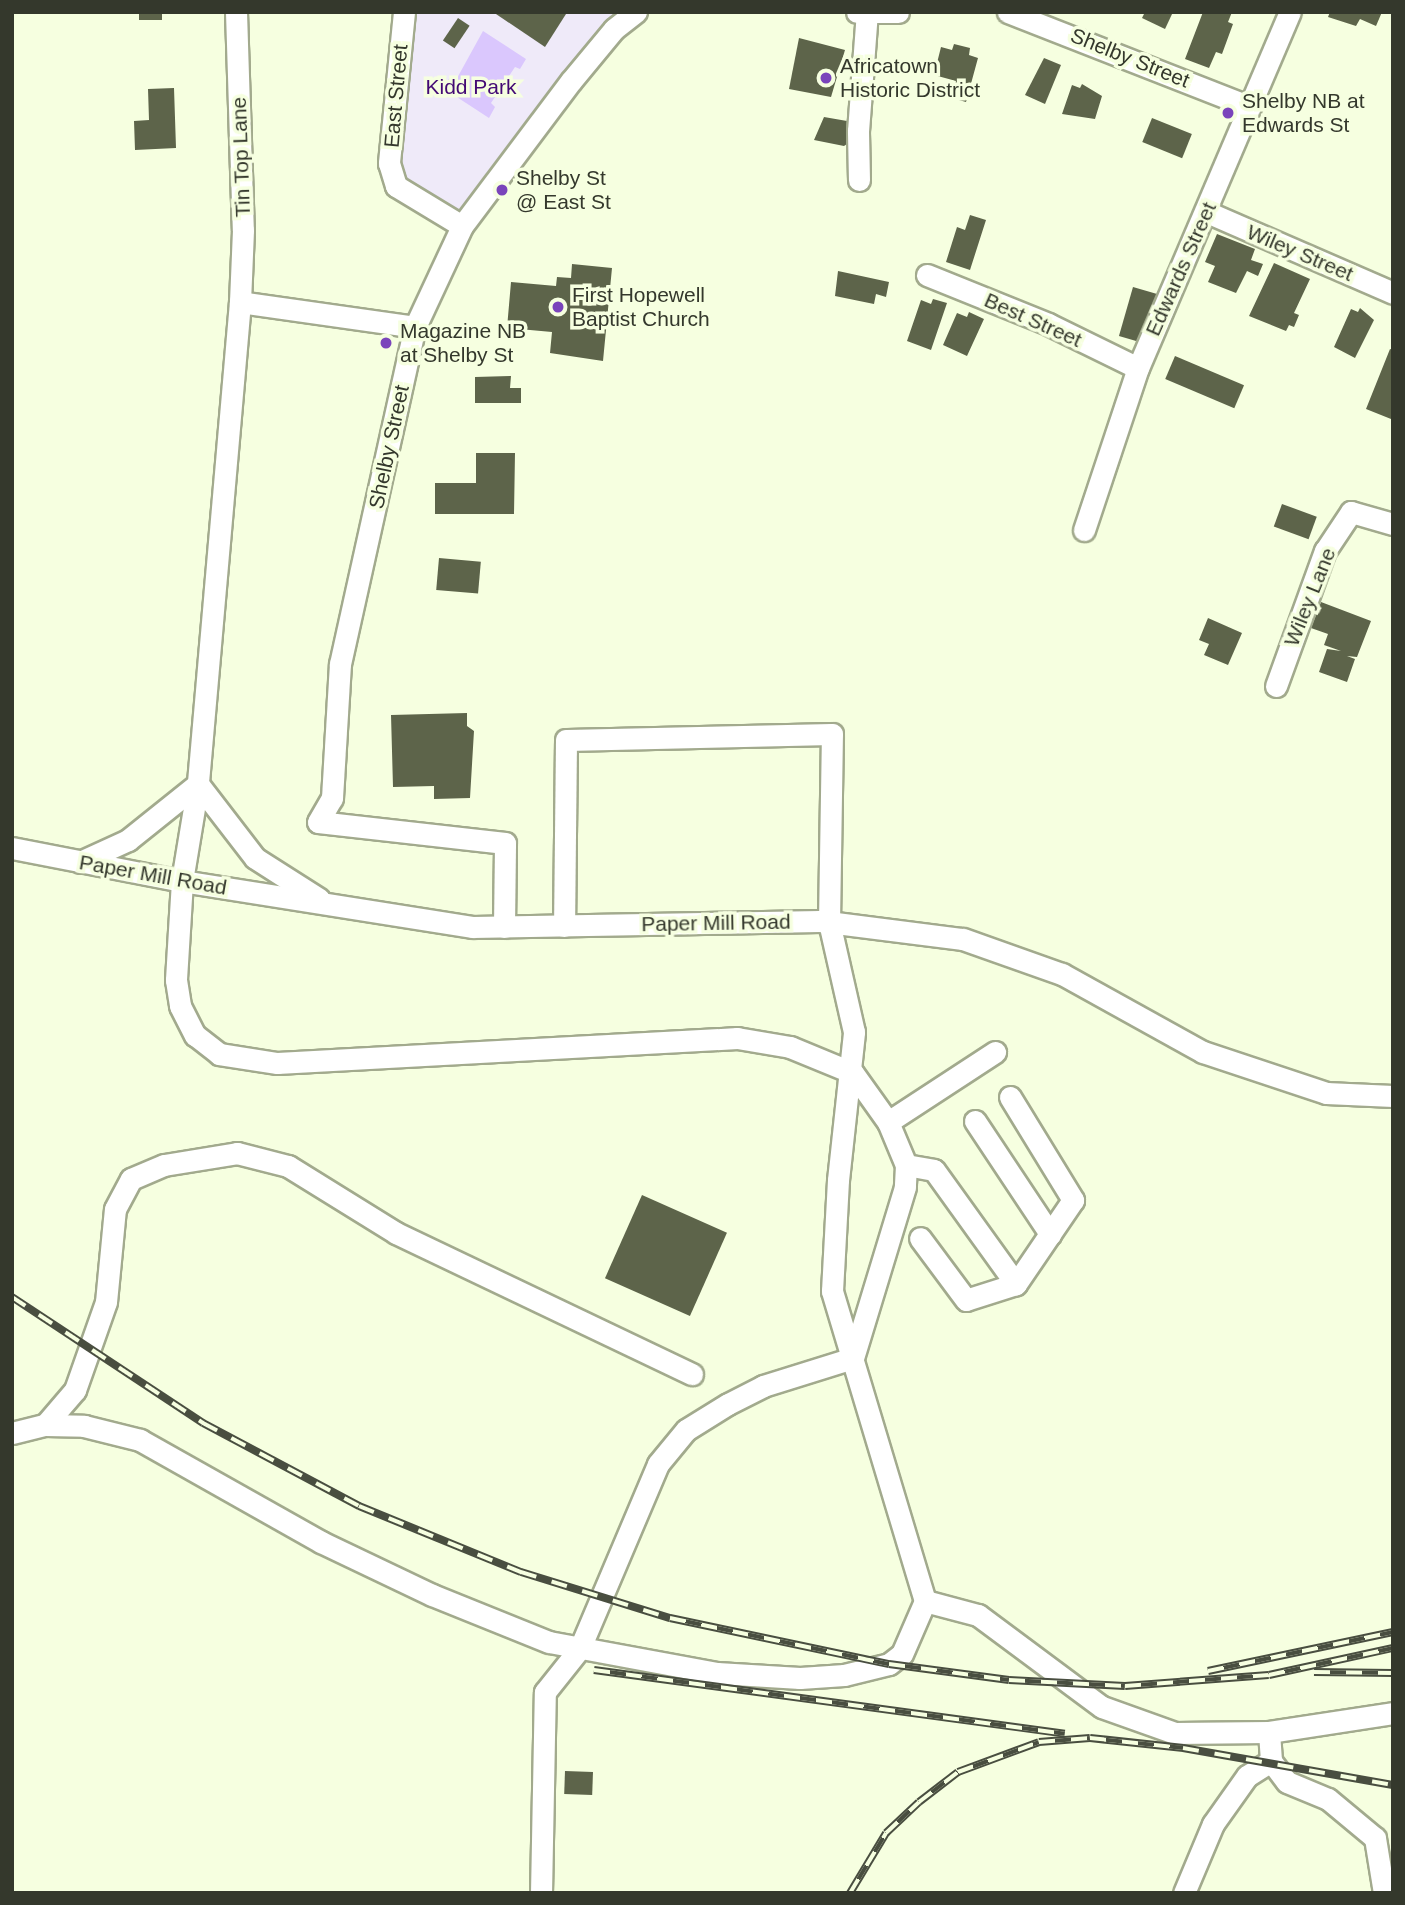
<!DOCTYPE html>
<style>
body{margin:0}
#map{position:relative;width:1405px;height:1905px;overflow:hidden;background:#f6ffe0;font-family:Arial,sans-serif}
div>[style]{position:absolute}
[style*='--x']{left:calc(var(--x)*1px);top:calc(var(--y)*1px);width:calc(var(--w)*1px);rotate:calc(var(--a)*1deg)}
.green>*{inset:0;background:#efeaf9}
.water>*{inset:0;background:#dac7fd}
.building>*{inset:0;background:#5d644a;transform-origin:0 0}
.roads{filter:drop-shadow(2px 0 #a2aa8d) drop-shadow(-2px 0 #a2aa8d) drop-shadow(0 2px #a2aa8d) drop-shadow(0 -2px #a2aa8d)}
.minor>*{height:21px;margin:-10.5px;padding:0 10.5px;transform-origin:10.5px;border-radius:10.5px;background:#fff}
.rail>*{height:8px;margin-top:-4px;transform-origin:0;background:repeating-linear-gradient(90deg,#f6ffe0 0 16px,#494e40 0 32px);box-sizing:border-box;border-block:2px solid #494e40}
.dots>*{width:19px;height:19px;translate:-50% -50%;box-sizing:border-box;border:4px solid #f6ffe0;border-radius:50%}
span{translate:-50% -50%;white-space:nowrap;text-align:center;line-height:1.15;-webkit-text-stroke:7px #f6ffe0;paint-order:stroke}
.street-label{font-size:21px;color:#34382c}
.poi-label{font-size:21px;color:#34382c}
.left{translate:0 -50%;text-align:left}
.park-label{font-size:21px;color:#430a74}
.frame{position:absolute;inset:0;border:14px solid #34382c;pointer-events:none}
</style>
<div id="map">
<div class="green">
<div style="clip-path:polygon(404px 12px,636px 12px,462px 226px,396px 186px)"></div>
</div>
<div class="water">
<div style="clip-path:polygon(483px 31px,526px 59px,520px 69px,515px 67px,491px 103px,495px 107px,489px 118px,443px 88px,450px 77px,456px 80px)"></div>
</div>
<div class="building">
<div style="left:139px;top:12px;width:23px;height:8px"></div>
<div style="clip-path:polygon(493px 12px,564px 12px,566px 14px,545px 47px)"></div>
<div style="clip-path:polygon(1145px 12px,1173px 12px,1165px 29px,1142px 18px)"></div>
<div style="clip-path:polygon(1203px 12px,1232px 12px,1228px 22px,1233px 24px,1222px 54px,1216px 52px,1209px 68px,1185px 59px)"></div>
<div style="clip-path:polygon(1330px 12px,1382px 12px,1376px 26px,1360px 19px,1356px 26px,1328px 17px)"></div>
<div style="left:458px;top:18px;width:14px;height:27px;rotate:34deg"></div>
<div style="clip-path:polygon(799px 38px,845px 50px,831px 97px,789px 89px)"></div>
<div style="clip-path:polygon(954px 44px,970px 48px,969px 55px,978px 58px,966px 102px,952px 98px,956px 81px,934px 75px,941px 47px,952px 50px)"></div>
<div style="clip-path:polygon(1044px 58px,1061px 65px,1045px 104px,1025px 95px)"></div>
<div style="clip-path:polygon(1082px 84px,1102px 96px,1095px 119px,1062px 114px,1072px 85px,1080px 88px)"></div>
<div style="clip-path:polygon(174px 88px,176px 148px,135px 150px,134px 121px,149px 120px,148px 89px)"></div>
<div style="clip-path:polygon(824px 117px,847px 121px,847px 126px,853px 127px,850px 142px,844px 146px,814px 140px)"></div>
<div style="left:1152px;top:118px;width:43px;height:26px;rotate:22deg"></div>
<div style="clip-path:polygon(970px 215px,986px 220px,970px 270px,946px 262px,957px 227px,965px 230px)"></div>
<div style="clip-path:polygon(1217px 234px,1255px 249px,1251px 260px,1263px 264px,1258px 276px,1247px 271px,1236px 293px,1208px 282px,1215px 266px,1205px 262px)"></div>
<div style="clip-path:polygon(1274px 263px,1310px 279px,1294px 313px,1299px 315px,1294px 327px,1289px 325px,1286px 331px,1249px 316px)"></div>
<div style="clip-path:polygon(572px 264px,612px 268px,603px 361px,550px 353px,552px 332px,507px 328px,511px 282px,556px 286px,557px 277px,571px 278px)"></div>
<div style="clip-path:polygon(838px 271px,889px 282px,886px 297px,876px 294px,874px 304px,835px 296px)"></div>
<div style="left:1133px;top:287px;width:25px;height:51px;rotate:16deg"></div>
<div style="clip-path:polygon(933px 299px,947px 303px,931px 350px,907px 341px,921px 300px,931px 304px)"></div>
<div style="clip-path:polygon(1360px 308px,1374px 320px,1355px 358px,1334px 347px,1351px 309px,1358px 312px)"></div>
<div style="clip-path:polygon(969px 312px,984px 319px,967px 356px,943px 345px,957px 313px,967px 317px)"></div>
<div style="clip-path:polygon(1390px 349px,1393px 350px,1391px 419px,1366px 409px)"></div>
<div style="left:1175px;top:356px;width:75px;height:25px;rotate:23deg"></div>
<div style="clip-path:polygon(511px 376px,510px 388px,521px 388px,521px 403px,475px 403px,475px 377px)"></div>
<div style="clip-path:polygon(476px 453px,515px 453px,514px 514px,435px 514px,435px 483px,476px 483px)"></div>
<div style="left:1282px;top:504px;width:37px;height:24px;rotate:20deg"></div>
<div style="left:439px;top:558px;width:42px;height:32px;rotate:5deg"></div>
<div style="clip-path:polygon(1321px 602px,1371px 621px,1357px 657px,1347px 656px,1355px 659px,1347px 682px,1319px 672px,1327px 649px,1341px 651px,1324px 645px,1328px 634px,1311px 628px)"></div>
<div style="clip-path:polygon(1208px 618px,1242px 633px,1228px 665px,1204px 655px,1209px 644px,1199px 640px)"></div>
<div style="clip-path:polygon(467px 713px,467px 726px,474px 731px,470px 798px,434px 799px,434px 786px,393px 787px,391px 715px)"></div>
<div style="left:642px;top:1195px;width:93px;height:91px;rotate:24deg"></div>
<div style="left:565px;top:1771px;width:28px;height:23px;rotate:2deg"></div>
</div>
<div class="roads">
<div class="minor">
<div style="--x:236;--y:12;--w:218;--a:88.2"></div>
<div style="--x:243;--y:230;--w:72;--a:92.4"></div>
<div style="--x:240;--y:302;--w:484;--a:95"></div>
<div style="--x:198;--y:784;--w:98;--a:99.4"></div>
<div style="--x:182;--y:881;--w:99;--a:93.5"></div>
<div style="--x:176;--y:980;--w:26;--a:81"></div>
<div style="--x:180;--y:1006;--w:33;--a:63"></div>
<div style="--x:195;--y:1035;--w:31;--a:38"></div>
<div style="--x:219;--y:1054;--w:59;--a:8.8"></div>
<div style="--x:277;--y:1063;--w:461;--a:-3.1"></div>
<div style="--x:737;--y:1038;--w:54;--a:9.6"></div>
<div style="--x:790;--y:1047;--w:68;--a:22.4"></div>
<div style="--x:853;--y:1073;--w:60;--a:54.5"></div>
<div style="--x:888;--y:1122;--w:47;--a:67.3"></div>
<div style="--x:906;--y:1165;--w:22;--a:93"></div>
<div style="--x:905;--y:1187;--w:179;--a:106.9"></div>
<div style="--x:404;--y:12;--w:152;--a:95.7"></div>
<div style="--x:389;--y:163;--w:24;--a:73"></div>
<div style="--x:396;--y:186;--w:77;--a:31.2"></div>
<div style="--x:857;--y:12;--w:41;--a:0"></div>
<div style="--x:1008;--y:12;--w:260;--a:21.4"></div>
<div style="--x:859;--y:180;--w:49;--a:-91.2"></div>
<div style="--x:858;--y:131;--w:119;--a:-85.7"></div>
<div style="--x:1207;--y:212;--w:203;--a:23.5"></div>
<div style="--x:927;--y:275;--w:131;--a:22"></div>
<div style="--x:1048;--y:324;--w:100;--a:26.1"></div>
<div style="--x:240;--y:302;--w:177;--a:8.1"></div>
<div style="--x:1084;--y:530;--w:171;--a:-71.6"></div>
<div style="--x:1138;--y:368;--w:387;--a:-66.9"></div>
<div style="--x:1276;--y:686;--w:144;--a:-70.1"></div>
<div style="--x:1325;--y:551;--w:47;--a:-56.3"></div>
<div style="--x:1351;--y:512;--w:44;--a:15.9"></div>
<div style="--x:12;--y:848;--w:173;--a:11"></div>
<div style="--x:182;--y:881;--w:294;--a:9"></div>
<div style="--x:472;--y:927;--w:348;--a:-1"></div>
<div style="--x:820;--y:921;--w:144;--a:7.2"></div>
<div style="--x:963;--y:939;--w:105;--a:19.5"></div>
<div style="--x:1062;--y:974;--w:161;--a:29"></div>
<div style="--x:1203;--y:1052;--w:130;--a:18.4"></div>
<div style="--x:1326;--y:1093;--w:67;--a:2.6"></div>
<div style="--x:80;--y:862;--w:53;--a:-24.6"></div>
<div style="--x:128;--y:840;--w:90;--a:-38.7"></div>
<div style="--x:198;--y:784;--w:93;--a:52.4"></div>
<div style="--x:255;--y:858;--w:76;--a:32.6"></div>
<div style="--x:504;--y:927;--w:84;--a:-89.3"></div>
<div style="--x:505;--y:843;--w:188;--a:-173.6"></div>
<div style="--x:318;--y:822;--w:28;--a:-60"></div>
<div style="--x:332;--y:798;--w:134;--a:-86.6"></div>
<div style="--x:340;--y:664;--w:345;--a:-77.5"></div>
<div style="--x:415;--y:327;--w:111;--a:-65"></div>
<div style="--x:462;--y:226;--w:181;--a:-53.1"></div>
<div style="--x:571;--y:81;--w:67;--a:-50.4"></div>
<div style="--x:614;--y:29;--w:28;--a:-38"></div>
<div style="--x:1010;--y:1097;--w:121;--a:58.5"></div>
<div style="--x:1073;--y:1200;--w:102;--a:124.2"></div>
<div style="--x:975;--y:1121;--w:136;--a:56.4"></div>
<div style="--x:888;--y:1122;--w:128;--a:-33.2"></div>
<div style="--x:906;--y:1165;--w:28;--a:10"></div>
<div style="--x:934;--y:1170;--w:140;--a:54.3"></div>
<div style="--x:1016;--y:1284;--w:52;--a:162.3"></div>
<div style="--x:966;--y:1300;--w:77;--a:-126.6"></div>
<div style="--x:45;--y:1425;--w:39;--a:1"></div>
<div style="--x:84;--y:1426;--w:58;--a:14"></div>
<div style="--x:140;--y:1440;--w:208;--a:29.4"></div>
<div style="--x:321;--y:1542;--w:123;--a:25.5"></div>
<div style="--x:432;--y:1595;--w:126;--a:21.9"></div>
<div style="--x:549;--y:1642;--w:171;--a:10.5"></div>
<div style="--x:717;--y:1673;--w:83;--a:3.4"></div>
<div style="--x:800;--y:1678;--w:44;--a:-3.9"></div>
<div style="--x:844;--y:1675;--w:46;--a:-13.7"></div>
<div style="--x:889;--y:1664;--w:16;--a:-38"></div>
<div style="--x:902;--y:1654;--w:58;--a:-66.5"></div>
<div style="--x:925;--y:1601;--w:324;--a:-106.7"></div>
<div style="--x:832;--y:1291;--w:111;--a:-86.9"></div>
<div style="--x:838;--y:1180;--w:149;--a:-83.8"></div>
<div style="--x:854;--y:1032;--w:113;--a:-102.8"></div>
<div style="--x:829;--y:922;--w:188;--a:-89.1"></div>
<div style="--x:832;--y:734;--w:266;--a:178.7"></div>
<div style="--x:566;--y:740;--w:186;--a:90.6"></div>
<div style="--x:12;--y:1433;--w:34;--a:-14"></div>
<div style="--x:45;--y:1425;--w:46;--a:-49.4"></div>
<div style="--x:75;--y:1390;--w:93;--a:-70.6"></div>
<div style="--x:106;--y:1302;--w:93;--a:-84.5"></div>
<div style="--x:115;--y:1209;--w:34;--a:-62"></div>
<div style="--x:131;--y:1179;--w:36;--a:-23"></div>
<div style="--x:164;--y:1165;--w:74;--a:-9.3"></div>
<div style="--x:237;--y:1153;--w:53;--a:14.3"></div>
<div style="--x:288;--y:1166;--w:127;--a:31.8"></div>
<div style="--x:396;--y:1233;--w:328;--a:25.5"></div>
<div style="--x:925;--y:1601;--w:55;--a:14.8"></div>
<div style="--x:978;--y:1615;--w:154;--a:36.6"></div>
<div style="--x:1102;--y:1707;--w:77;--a:19.6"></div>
<div style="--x:1175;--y:1733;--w:94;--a:-0.6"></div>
<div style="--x:1269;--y:1732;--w:125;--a:-8.7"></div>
<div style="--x:1269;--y:1732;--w:29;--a:86"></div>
<div style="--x:1271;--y:1761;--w:26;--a:53"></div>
<div style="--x:1287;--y:1782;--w:44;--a:22.5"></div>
<div style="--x:1328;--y:1799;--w:61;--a:39.7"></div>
<div style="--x:1375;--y:1838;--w:56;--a:80.7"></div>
<div style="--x:541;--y:1893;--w:201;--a:-88.9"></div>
<div style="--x:545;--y:1692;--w:56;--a:-51.5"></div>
<div style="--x:580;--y:1648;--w:200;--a:-67"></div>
<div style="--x:658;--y:1464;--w:44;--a:-50.5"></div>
<div style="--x:686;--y:1430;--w:49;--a:-31.8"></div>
<div style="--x:728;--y:1404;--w:39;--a:-27"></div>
<div style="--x:763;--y:1386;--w:94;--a:-17.3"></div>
<div style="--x:1184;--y:1893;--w:75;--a:-67.2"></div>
<div style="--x:1213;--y:1824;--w:59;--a:-54.7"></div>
<div style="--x:1247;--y:1776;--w:28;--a:-32"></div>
</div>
</div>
<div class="rail">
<div style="--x:12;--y:1297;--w:229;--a:33.4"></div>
<div style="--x:203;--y:1423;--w:177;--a:28"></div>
<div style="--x:359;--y:1506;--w:175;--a:22.2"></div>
<div style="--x:521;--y:1572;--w:156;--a:17.2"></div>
<div style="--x:670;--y:1618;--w:224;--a:11.9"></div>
<div style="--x:889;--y:1664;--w:121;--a:7.6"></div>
<div style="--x:1009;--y:1680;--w:116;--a:3"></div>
<div style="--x:1125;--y:1686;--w:144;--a:-4.4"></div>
<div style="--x:1269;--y:1675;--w:127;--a:-12.3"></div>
<div style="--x:594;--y:1670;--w:475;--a:7.7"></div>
<div style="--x:1208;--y:1671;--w:189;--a:-11.9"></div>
<div style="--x:1314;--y:1672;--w:79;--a:0.7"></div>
<div style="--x:850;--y:1893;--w:70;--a:-59"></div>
<div style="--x:886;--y:1833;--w:45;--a:-43.2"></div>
<div style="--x:919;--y:1802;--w:49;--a:-37.6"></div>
<div style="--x:958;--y:1772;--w:86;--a:-20.3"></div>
<div style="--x:1039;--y:1742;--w:51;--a:-4.5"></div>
<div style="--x:1090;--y:1738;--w:94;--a:6.1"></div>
<div style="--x:1183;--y:1748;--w:213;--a:10"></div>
</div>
<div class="dots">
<div style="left:826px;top:78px;background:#7a44bb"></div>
<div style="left:1228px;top:113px;background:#7a44bb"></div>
<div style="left:502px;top:190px;background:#7a44bb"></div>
<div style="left:558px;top:307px;background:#7a44bb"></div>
<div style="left:386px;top:343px;background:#7a44bb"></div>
</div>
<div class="street-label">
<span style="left:1130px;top:58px;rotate:22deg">Shelby Street</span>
<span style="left:396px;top:96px;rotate:-85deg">East Street</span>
<span style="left:241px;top:157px;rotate:-92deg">Tin Top Lane</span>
<span style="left:1300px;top:253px;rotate:23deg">Wiley Street</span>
<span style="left:1181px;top:269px;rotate:-66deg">Edwards Street</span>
<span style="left:1033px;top:320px;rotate:24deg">Best Street</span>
<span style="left:389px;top:447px;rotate:-78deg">Shelby Street</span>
<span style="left:1310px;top:597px;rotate:-68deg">Wiley Lane</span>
<span style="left:153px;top:875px;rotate:10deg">Paper Mill Road</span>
<span style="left:716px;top:923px;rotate:-1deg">Paper Mill Road</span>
</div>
<div class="poi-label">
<span class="left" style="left:840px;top:78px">Africatown<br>Historic District</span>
<span class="left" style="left:1242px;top:113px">Shelby NB at<br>Edwards St</span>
<span class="left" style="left:516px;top:190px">Shelby St<br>@ East St</span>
<span class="left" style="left:572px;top:307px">First Hopewell<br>Baptist Church</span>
<span class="left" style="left:400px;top:343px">Magazine NB<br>at Shelby St</span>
</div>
<div class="park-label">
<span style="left:471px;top:87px">Kidd Park</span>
</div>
<div class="frame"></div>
</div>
